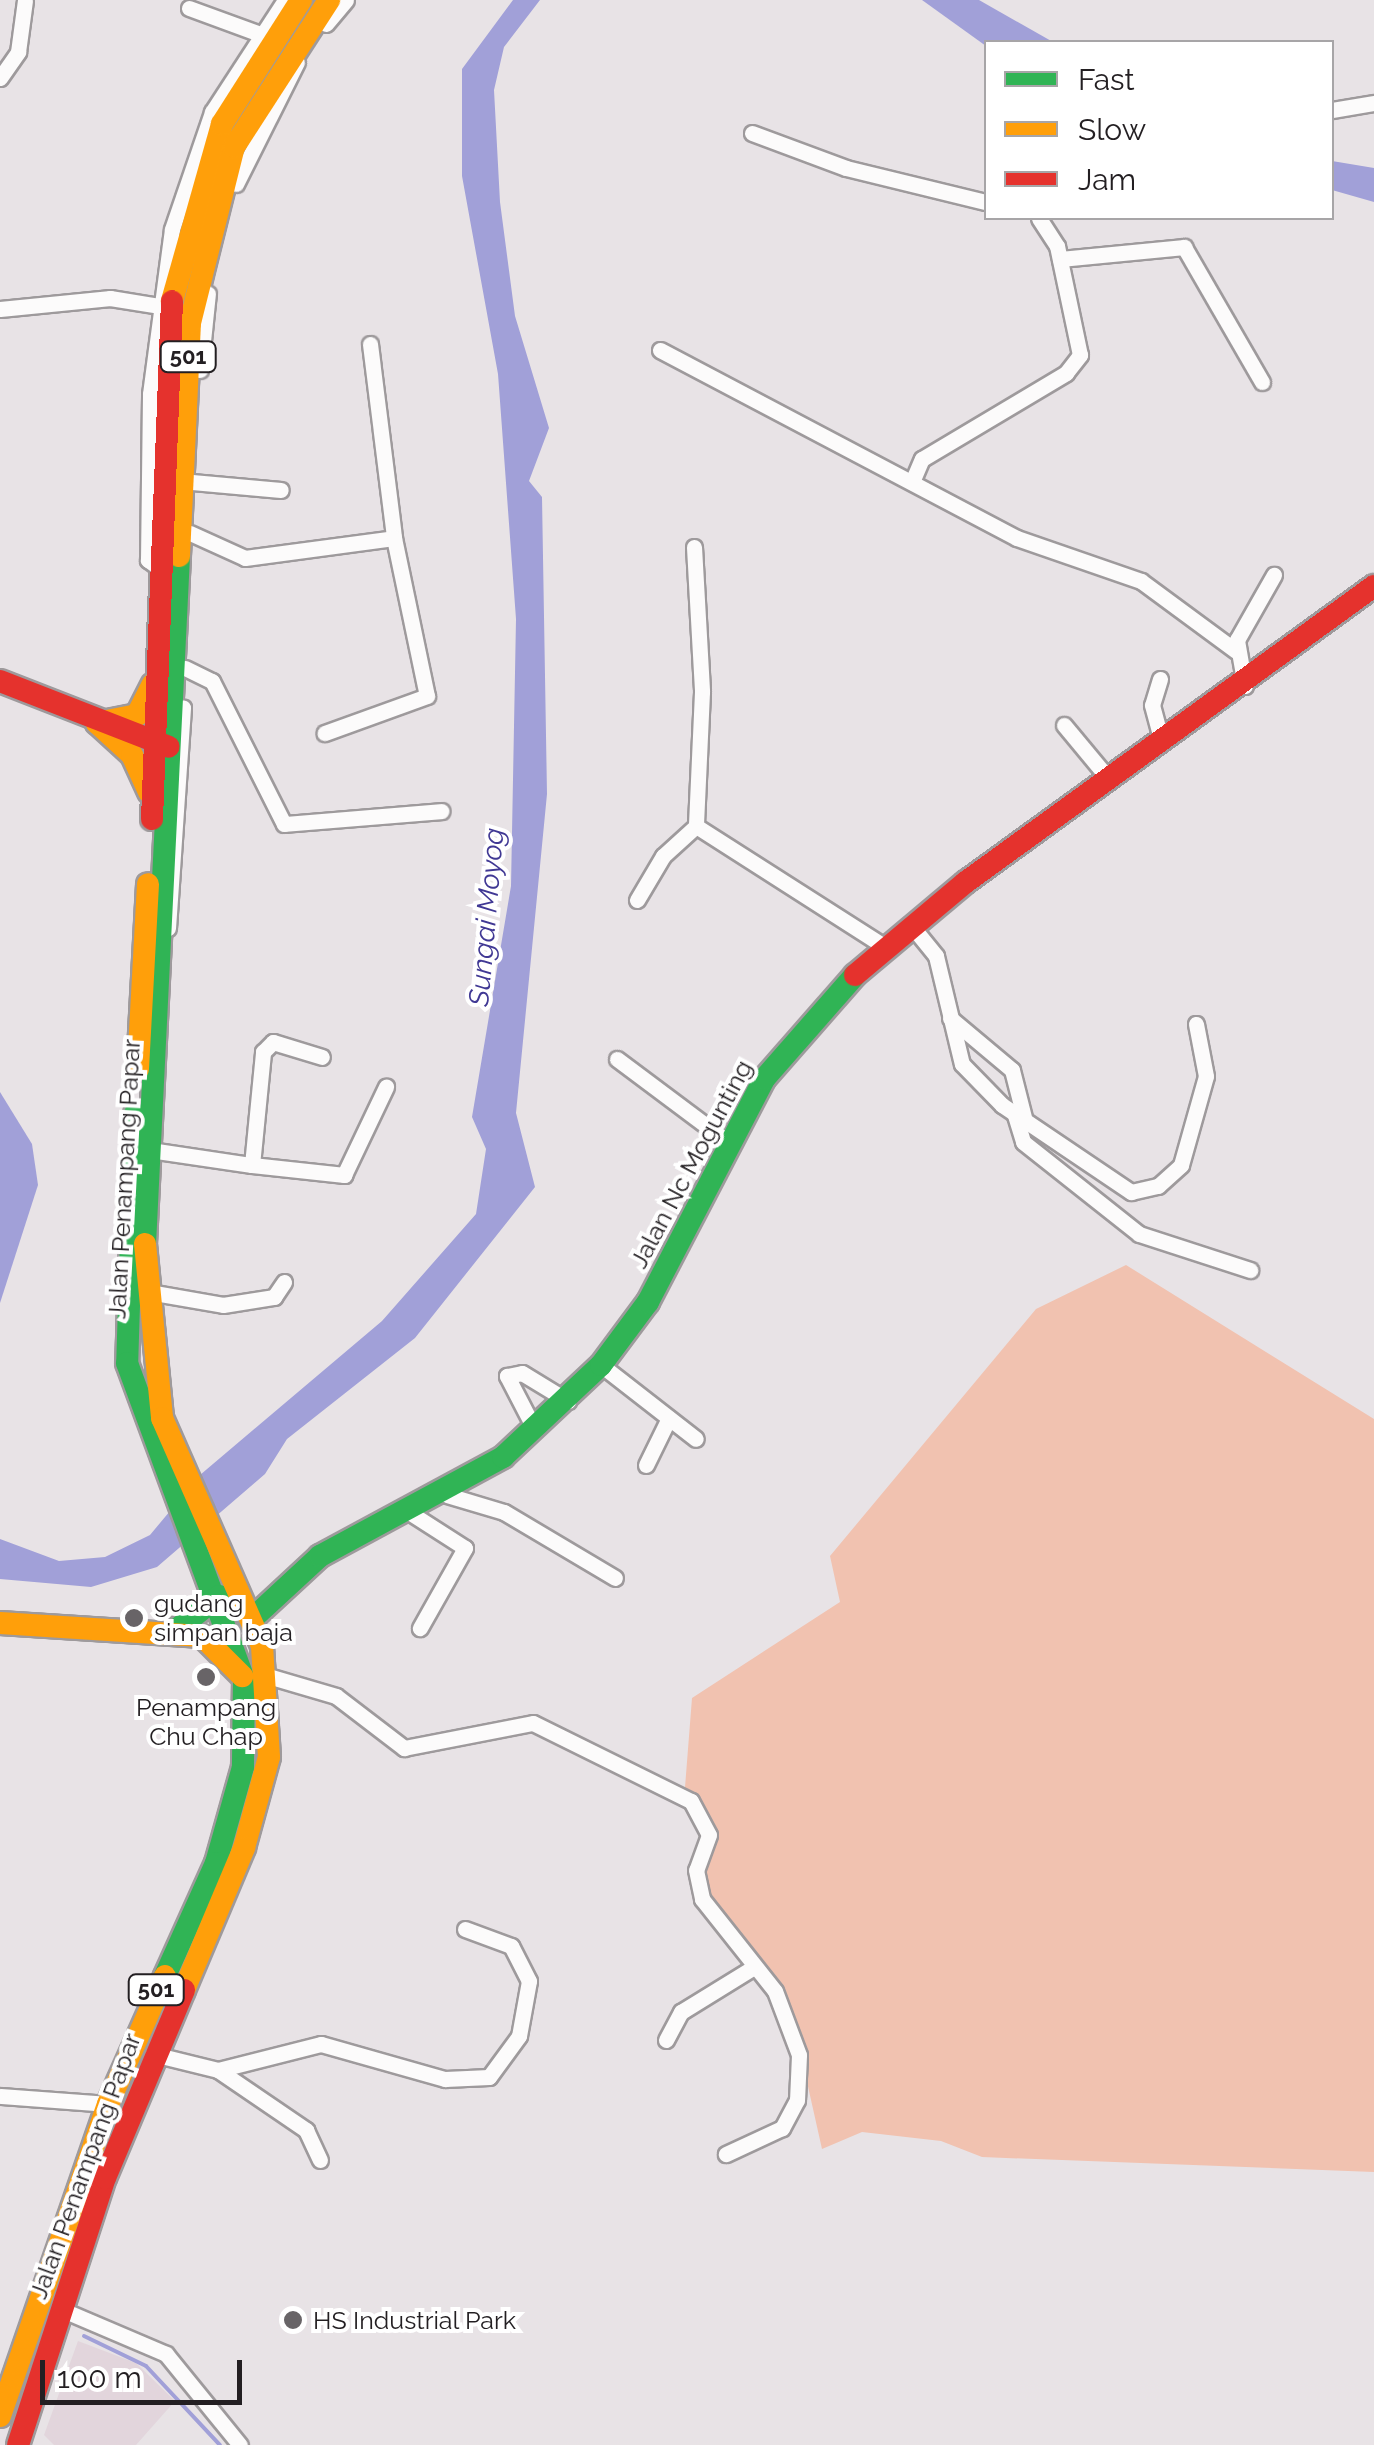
<!DOCTYPE html>
<style>
body{margin:0}
#map{position:relative;width:1374px;height:2445px;overflow:hidden;background:#e8e3e6;font-family:Raleway,sans-serif}
div>[style]{position:absolute}
[style*='--x']{left:calc(var(--x)*1px);top:calc(var(--y)*1px);width:calc(var(--w)*1px);rotate:calc(var(--a)*1deg)}
.built>*{inset:0;background:#e2d5dc}
.green>*{inset:0;background:#f1c2b0}
.water>*{inset:0;background:#a1a0d8}
.stream>*{height:4px;margin:-2px;padding:0 2px;transform-origin:2px;border-radius:2px;background:#a1a0d8}
.roads{filter:drop-shadow(2px 0 #9e9a9c) drop-shadow(-2px 0 #9e9a9c) drop-shadow(0 2px #9e9a9c) drop-shadow(0 -2px #9e9a9c)}
.street>*{height:15px;margin:-7.5px;padding:0 7.5px;transform-origin:7.5px;border-radius:7.5px;background:#fcfbfb}
.fast>*{height:22px;margin:-11px;padding:0 11px;transform-origin:11px;border-radius:11px;background:#30b455}
.slow>*{height:22px;margin:-11px;padding:0 11px;transform-origin:11px;border-radius:11px;background:#ff9f0a}
.jam>*{height:22px;margin:-11px;padding:0 11px;transform-origin:11px;border-radius:11px;background:#e5322d}
.dots>*{width:28px;height:28px;translate:-50% -50%;box-sizing:border-box;border:5px solid #fff;border-radius:50%}
span{translate:-50% -50%;white-space:nowrap;text-align:center;line-height:1.15;-webkit-text-stroke:8px #fff;paint-order:stroke}
.shield-label span{padding:2px 8px;background:#fff;border:2px solid;border-radius:8px;-webkit-text-stroke-width:0}
.shield-label{font-size:22px;color:#231f22;font-weight:700}
.street-label{font-size:25px;color:#231f22}
.poi-label{font-size:25px;color:#231f22}
.left{translate:0 -50%;text-align:left}
.water-label{font-size:28px;color:#403894;font-style:italic}
.legend{position:absolute;left:984px;top:40px;width:350px;height:180px;box-sizing:border-box;background:#fff;border:2px solid #a7a5a7;margin:0;padding:12px 18px;list-style:none;font-size:30px;color:#231f22}
.legend li{display:flex;align-items:center;gap:20px;height:50px}
.legend b{width:50px;border:2px solid #a7a5a7}
.scale{position:absolute;left:40px;top:2360px;width:202px;height:45px;box-sizing:border-box;border:5px solid #231f22;border-top:0;padding-left:12px;font-size:30px;line-height:35px;white-space:nowrap;color:#231f22;-webkit-text-stroke:8px #fff;paint-order:stroke}
</style>
<div id="map">
<div class="built">
<div style="clip-path:polygon(78px 2341px,136px 2363px,175px 2401px,136px 2445px,54px 2445px,44px 2435px)"></div>
</div>
<div class="green">
<div style="clip-path:polygon(1126px 1265px,1374px 1419px,1374px 2172px,982px 2157px,941px 2141px,862px 2132px,822px 2149px,792px 2015px,700px 1879px,706px 1846px,684px 1800px,692px 1698px,840px 1602px,830px 1556px,1036px 1309px)"></div>
</div>
<div class="water">
<div style="clip-path:polygon(513px 0,540px 0,504px 47px,494px 90px,500px 202px,515px 316px,549px 428px,529px 481px,542px 497px,547px 794px,516px 1113px,535px 1187px,415px 1338px,287px 1439px,265px 1474px,157px 1567px,91px 1587px,0 1579px,0 1539px,59px 1561px,105px 1557px,150px 1535px,200px 1475px,382px 1321px,476px 1214px,486px 1149px,472px 1117px,511px 886px,516px 619px,498px 374px,462px 176px,462px 69px)"></div>
<div style="clip-path:polygon(922px 0,979px 0,1053px 42px,986px 46px)"></div>
<div style="clip-path:polygon(1332px 161px,1374px 168px,1374px 202px,1332px 190px)"></div>
<div style="clip-path:polygon(0 1092px,32px 1144px,38px 1185px,0 1303px)"></div>
</div>
<div class="stream">
<div style="--x:84;--y:2336;--w:69;--a:25.8"></div>
<div style="--x:146;--y:2366;--w:108;--a:46.9"></div>
</div>
<div class="roads">
<div class="street">
<div style="--x:189;--y:8;--w:76;--a:20.1"></div>
<div style="--x:326;--y:24;--w:31;--a:-50"></div>
<div style="--x:0;--y:78;--w:32;--a:-55"></div>
<div style="--x:18;--y:52;--w:52;--a:-82.3"></div>
<div style="--x:1332;--y:110;--w:43;--a:-9.5"></div>
<div style="--x:752;--y:133;--w:100;--a:20.4"></div>
<div style="--x:846;--y:168;--w:144;--a:13.7"></div>
<div style="--x:236;--y:184;--w:136;--a:-63.4"></div>
<div style="--x:1060;--y:259;--w:125;--a:-5.5"></div>
<div style="--x:1184;--y:247;--w:156;--a:60"></div>
<div style="--x:0;--y:309;--w:111;--a:-5.7"></div>
<div style="--x:110;--y:298;--w:51;--a:9.1"></div>
<div style="--x:370;--y:344;--w:195;--a:82.9"></div>
<div style="--x:660;--y:350;--w:403;--a:27.8"></div>
<div style="--x:1017;--y:538;--w:131;--a:19.1"></div>
<div style="--x:1141;--y:581;--w:118;--a:36.4"></div>
<div style="--x:200;--y:370;--w:77;--a:-84.1"></div>
<div style="--x:192;--y:482;--w:89;--a:5.1"></div>
<div style="--x:912;--y:482;--w:25;--a:-67"></div>
<div style="--x:922;--y:459;--w:168;--a:-30.8"></div>
<div style="--x:1066;--y:373;--w:23;--a:-52"></div>
<div style="--x:1080;--y:355;--w:111;--a:-101.9"></div>
<div style="--x:1057;--y:246;--w:33;--a:-123"></div>
<div style="--x:190;--y:533;--w:60;--a:24.4"></div>
<div style="--x:245;--y:558;--w:150;--a:-7.6"></div>
<div style="--x:394;--y:538;--w:161;--a:78.2"></div>
<div style="--x:427;--y:696;--w:109;--a:160.1"></div>
<div style="--x:694;--y:547;--w:145;--a:86.8"></div>
<div style="--x:702;--y:692;--w:134;--a:92.6"></div>
<div style="--x:696;--y:826;--w:224;--a:32.6"></div>
<div style="--x:159;--y:568;--w:14;--a:-144"></div>
<div style="--x:148;--y:560;--w:166;--a:-89.3"></div>
<div style="--x:150;--y:394;--w:166;--a:-82.4"></div>
<div style="--x:172;--y:229;--w:124;--a:-71.1"></div>
<div style="--x:212;--y:112;--w:134;--a:-56.9"></div>
<div style="--x:185;--y:668;--w:30;--a:26"></div>
<div style="--x:212;--y:681;--w:160;--a:63.3"></div>
<div style="--x:284;--y:824;--w:158;--a:-4.7"></div>
<div style="--x:1160;--y:679;--w:27;--a:107"></div>
<div style="--x:1152;--y:705;--w:35;--a:75"></div>
<div style="--x:1245;--y:686;--w:47;--a:-99.9"></div>
<div style="--x:1237;--y:640;--w:75;--a:-60.4"></div>
<div style="--x:1064;--y:725;--w:69;--a:50.3"></div>
<div style="--x:637;--y:900;--w:51;--a:-59.4"></div>
<div style="--x:663;--y:856;--w:45;--a:-42.3"></div>
<div style="--x:911;--y:925;--w:40;--a:51"></div>
<div style="--x:936;--y:956;--w:111;--a:76.5"></div>
<div style="--x:962;--y:1064;--w:57;--a:45.7"></div>
<div style="--x:1002;--y:1105;--w:156;--a:34"></div>
<div style="--x:1131;--y:1192;--w:28;--a:-13"></div>
<div style="--x:1158;--y:1186;--w:31;--a:-42"></div>
<div style="--x:1181;--y:1165;--w:92;--a:-74.3"></div>
<div style="--x:1206;--y:1076;--w:53;--a:-100.9"></div>
<div style="--x:168;--y:928;--w:221;--a:-86.1"></div>
<div style="--x:950;--y:1018;--w:81;--a:40"></div>
<div style="--x:1012;--y:1070;--w:49;--a:75.7"></div>
<div style="--x:617;--y:1059;--w:139;--a:36.8"></div>
<div style="--x:1014;--y:1112;--w:31;--a:73"></div>
<div style="--x:1023;--y:1142;--w:148;--a:38.4"></div>
<div style="--x:1139;--y:1234;--w:117;--a:18"></div>
<div style="--x:150;--y:1150;--w:103;--a:8.4"></div>
<div style="--x:252;--y:1165;--w:114;--a:-84.4"></div>
<div style="--x:263;--y:1052;--w:14;--a:-45"></div>
<div style="--x:273;--y:1042;--w:51;--a:17"></div>
<div style="--x:252;--y:1165;--w:93;--a:6.2"></div>
<div style="--x:344;--y:1175;--w:98;--a:-64.5"></div>
<div style="--x:143;--y:1291;--w:81;--a:9.9"></div>
<div style="--x:223;--y:1305;--w:52;--a:-8.9"></div>
<div style="--x:274;--y:1297;--w:18;--a:-56"></div>
<div style="--x:601;--y:1365;--w:120;--a:37.9"></div>
<div style="--x:535;--y:1430;--w:61;--a:-117.4"></div>
<div style="--x:507;--y:1376;--w:15;--a:-11"></div>
<div style="--x:522;--y:1373;--w:54;--a:31.3"></div>
<div style="--x:646;--y:1465;--w:52;--a:-63.9"></div>
<div style="--x:447;--y:1495;--w:59;--a:16.6"></div>
<div style="--x:504;--y:1512;--w:129;--a:30.7"></div>
<div style="--x:412;--y:1514;--w:63;--a:32.7"></div>
<div style="--x:465;--y:1548;--w:92;--a:119.4"></div>
<div style="--x:268;--y:1676;--w:71;--a:16.4"></div>
<div style="--x:336;--y:1696;--w:86;--a:37.4"></div>
<div style="--x:404;--y:1748;--w:131;--a:-11"></div>
<div style="--x:533;--y:1723;--w:176;--a:26.3"></div>
<div style="--x:691;--y:1801;--w:38;--a:62"></div>
<div style="--x:709;--y:1835;--w:37;--a:110"></div>
<div style="--x:696;--y:1870;--w:30;--a:78"></div>
<div style="--x:702;--y:1899;--w:117;--a:51.6"></div>
<div style="--x:775;--y:1991;--w:68;--a:69.4"></div>
<div style="--x:799;--y:2055;--w:45;--a:92.5"></div>
<div style="--x:797;--y:2100;--w:32;--a:118"></div>
<div style="--x:782;--y:2128;--w:62;--a:155.1"></div>
<div style="--x:666;--y:2040;--w:32;--a:-62"></div>
<div style="--x:681;--y:2012;--w:86;--a:-31.7"></div>
<div style="--x:153;--y:2054;--w:67;--a:13.8"></div>
<div style="--x:218;--y:2070;--w:106;--a:-14.2"></div>
<div style="--x:321;--y:2044;--w:129;--a:15.8"></div>
<div style="--x:445;--y:2079;--w:44;--a:-2.6"></div>
<div style="--x:489;--y:2077;--w:51;--a:-53.8"></div>
<div style="--x:519;--y:2036;--w:56;--a:-79.7"></div>
<div style="--x:529;--y:1981;--w:39;--a:-117"></div>
<div style="--x:511;--y:1946;--w:49;--a:-159.7"></div>
<div style="--x:218;--y:2070;--w:107;--a:34.3"></div>
<div style="--x:306;--y:2130;--w:33;--a:65"></div>
<div style="--x:0;--y:2096;--w:108;--a:4.2"></div>
<div style="--x:63;--y:2310;--w:112;--a:23.1"></div>
<div style="--x:166;--y:2354;--w:117;--a:50.9"></div>
</div>
<div class="fast">
<div style="--x:135;--y:1114;--w:249;--a:91.8"></div>
<div style="--x:127;--y:1363;--w:337;--a:69.7"></div>
<div style="--x:244;--y:1679;--w:88;--a:90.7"></div>
<div style="--x:243;--y:1767;--w:100;--a:105.7"></div>
<div style="--x:216;--y:1863;--w:124;--a:114.3"></div>
<div style="--x:145;--y:1244;--w:689;--a:-87.17"></div>
<div style="--x:252;--y:1619;--w:93;--a:-42.8"></div>
<div style="--x:320;--y:1556;--w:208;--a:-28.4"></div>
<div style="--x:503;--y:1457;--w:134;--a:-43.2"></div>
<div style="--x:601;--y:1365;--w:79;--a:-53.3"></div>
<div style="--x:648;--y:1302;--w:251;--a:-62.5"></div>
<div style="--x:764;--y:1079;--w:138;--a:-48.8"></div>
<div style="--x:176;--y:1630;--w:55;--a:-38.3"></div>
</div>
<div class="slow">
<div style="--x:172;--y:301;--w:184;--a:-74.2"></div>
<div style="--x:222;--y:124;--w:147;--a:-57.5"></div>
<div style="--x:179;--y:556;--w:233;--a:-87.3"></div>
<div style="--x:190;--y:323;--w:181;--a:-76"></div>
<div style="--x:234;--y:147;--w:175;--a:-57.1"></div>
<div style="--x:97;--y:723;--w:47;--a:42.4"></div>
<div style="--x:132;--y:755;--w:41;--a:65.3"></div>
<div style="--x:97;--y:723;--w:41;--a:-11.3"></div>
<div style="--x:137;--y:715;--w:34;--a:-63"></div>
<div style="--x:138;--y:1069;--w:185;--a:-86.9"></div>
<div style="--x:145;--y:1244;--w:175;--a:84.4"></div>
<div style="--x:162;--y:1418;--w:249;--a:66.3"></div>
<div style="--x:262;--y:1646;--w:111;--a:86.4"></div>
<div style="--x:269;--y:1757;--w:94;--a:105.4"></div>
<div style="--x:244;--y:1848;--w:154;--a:112.9"></div>
<div style="--x:0;--y:1623;--w:202;--a:3.7"></div>
<div style="--x:202;--y:1636;--w:57;--a:45"></div>
<div style="--x:0;--y:2416;--w:330;--a:-70.9"></div>
<div style="--x:108;--y:2104;--w:140;--a:-66"></div>
</div>
<div class="jam">
<div style="--x:0;--y:681;--w:181;--a:21.3"></div>
<div style="--x:152;--y:819;--w:518;--a:-87.79"></div>
<div style="--x:855;--y:975;--w:145;--a:-40"></div>
<div style="--x:966;--y:882;--w:504;--a:-35.96"></div>
<div style="--x:18;--y:2445;--w:281;--a:-72"></div>
<div style="--x:105;--y:2178;--w:204;--a:-67.2"></div>
</div>
</div>
<div class="dots">
<div style="left:134px;top:1618px;background:#686467"></div>
<div style="left:206px;top:1677px;background:#686467"></div>
<div style="left:293px;top:2320px;background:#686467"></div>
</div>
<div class="shield-label">
<span style="left:188px;top:357px">501</span>
<span style="left:156px;top:1990px">501</span>
</div>
<div class="street-label">
<span style="left:691px;top:1164px;rotate:-62deg">Jalan Nc Mogunting</span>
<span style="left:124px;top:1179px;rotate:-87deg">Jalan Penampang Papar</span>
<span style="left:85px;top:2166px;rotate:-70deg">Jalan Penampang Papar</span>
</div>
<div class="poi-label">
<span class="left" style="left:154px;top:1618px">gudang<br>simpan baja</span>
<span style="left:206px;top:1722px">Penampang<br>Chu Chap</span>
<span class="left" style="left:313px;top:2320px">HS Industrial Park</span>
</div>
<div class="water-label">
<span style="left:487px;top:917px;rotate:-85deg">Sungai Moyog</span>
</div>
<ul class="legend">
<li><b style="height:12px;background:#30b455"></b>Fast</li>
<li><b style="height:12px;background:#ff9f0a"></b>Slow</li>
<li><b style="height:12px;background:#e5322d"></b>Jam</li>
</ul>
<div class="scale">100 m</div>
</div>
